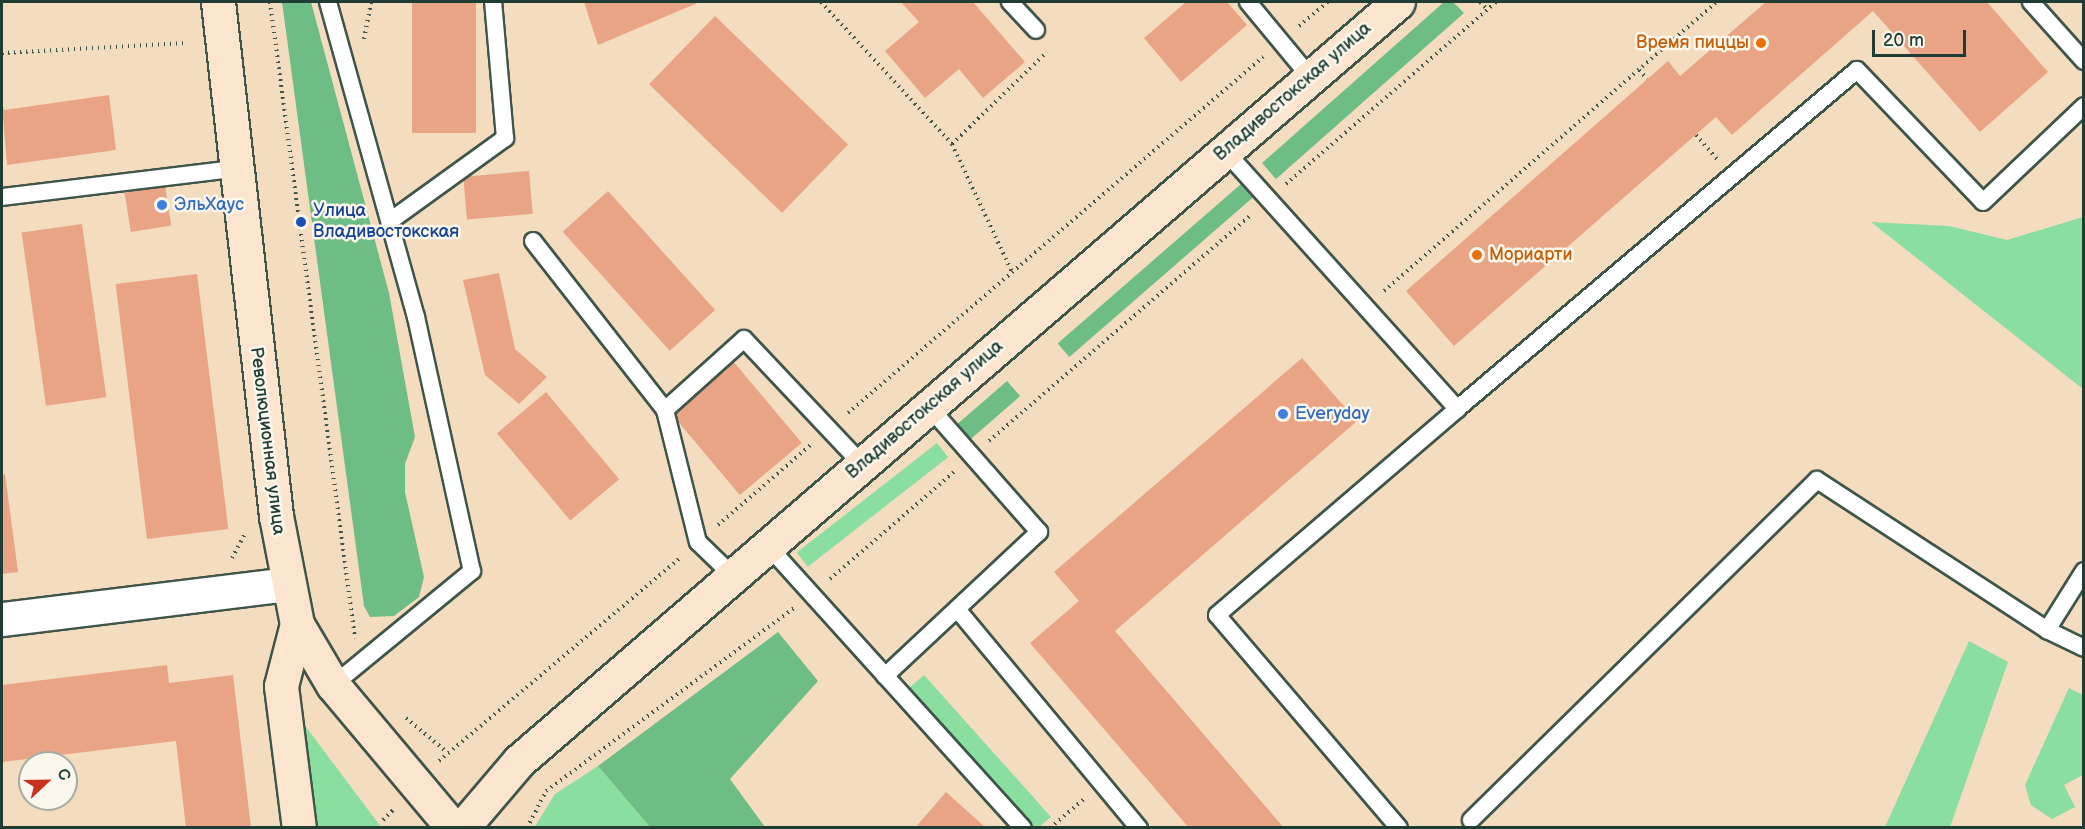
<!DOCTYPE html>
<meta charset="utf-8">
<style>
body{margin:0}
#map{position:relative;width:2085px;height:829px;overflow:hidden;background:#f4dcbf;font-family:"Balsamiq Sans",sans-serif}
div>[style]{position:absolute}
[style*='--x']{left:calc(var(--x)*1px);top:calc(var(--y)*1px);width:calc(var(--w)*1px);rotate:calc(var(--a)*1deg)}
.green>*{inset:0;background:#8adea0;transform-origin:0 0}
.forest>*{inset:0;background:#6fbd86;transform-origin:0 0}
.building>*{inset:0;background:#e9a485;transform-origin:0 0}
.path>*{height:4px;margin-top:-2px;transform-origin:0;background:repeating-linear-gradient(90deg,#3f5549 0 1.5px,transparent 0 6px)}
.roads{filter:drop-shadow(2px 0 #3f5549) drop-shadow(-2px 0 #3f5549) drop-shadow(0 2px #3f5549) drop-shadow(0 -2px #3f5549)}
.lane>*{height:16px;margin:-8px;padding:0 8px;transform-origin:8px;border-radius:8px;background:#fff}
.street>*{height:33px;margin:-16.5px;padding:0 16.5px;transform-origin:16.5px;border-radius:16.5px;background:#fff}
.secondary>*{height:33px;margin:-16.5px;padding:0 16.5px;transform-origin:16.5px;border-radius:16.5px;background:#fce5cf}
.dots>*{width:16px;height:16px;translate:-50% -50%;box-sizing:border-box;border:3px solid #fbf7ec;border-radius:50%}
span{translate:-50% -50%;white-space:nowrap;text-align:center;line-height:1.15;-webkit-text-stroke:5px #fbf7ec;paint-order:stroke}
.food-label{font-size:18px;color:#c56008}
.right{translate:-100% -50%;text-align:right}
.left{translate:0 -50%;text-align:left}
.street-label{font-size:18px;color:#1f3d34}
.shop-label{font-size:18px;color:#366cbe}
.transit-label{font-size:18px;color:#164399}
.frame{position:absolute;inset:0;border:3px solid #1f3d34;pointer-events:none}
.north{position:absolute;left:18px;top:751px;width:60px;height:60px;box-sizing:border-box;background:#fbf7ec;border:2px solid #a3ada2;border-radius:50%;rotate:68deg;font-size:16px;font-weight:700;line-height:24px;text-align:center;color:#1f3d34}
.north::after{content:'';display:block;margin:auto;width:21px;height:27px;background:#c8321e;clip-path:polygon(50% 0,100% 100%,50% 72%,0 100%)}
.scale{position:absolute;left:1872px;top:30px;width:94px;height:27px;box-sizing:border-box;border:3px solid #1f3d34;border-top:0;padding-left:8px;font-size:18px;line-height:21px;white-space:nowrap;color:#1f3d34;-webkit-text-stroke:4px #fbf7ec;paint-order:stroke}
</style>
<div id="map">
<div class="green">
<div style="clip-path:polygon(2083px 217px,2083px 389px,1871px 222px,1949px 226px,2007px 240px)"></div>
<div style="left:937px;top:443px;width:18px;height:178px;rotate:52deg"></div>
<div style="clip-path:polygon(1969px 641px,2008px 662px,1950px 827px,1885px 827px)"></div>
<div style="clip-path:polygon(924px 675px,1051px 817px,1039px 827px,1032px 827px,908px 689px)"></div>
<div style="clip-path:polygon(2069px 688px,2083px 695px,2083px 775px,2064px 785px,2075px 807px,2052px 819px,2031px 805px,2025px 785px)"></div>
<div style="clip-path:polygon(297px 715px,381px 827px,308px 827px)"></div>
<div style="clip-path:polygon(598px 766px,650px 827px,534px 828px,555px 794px)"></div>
</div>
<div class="forest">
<div style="clip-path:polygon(282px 2px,311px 2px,389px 293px,415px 437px,405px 464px,405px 492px,424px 577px,419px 597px,394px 616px,370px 617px,364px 606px)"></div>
<div style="clip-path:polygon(1444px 2px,1453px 2px,1464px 13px,1276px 179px,1262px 163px)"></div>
<div style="left:1241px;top:184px;width:18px;height:243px;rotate:49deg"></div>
<div style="left:1007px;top:381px;width:20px;height:66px;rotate:49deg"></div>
<div style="clip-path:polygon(778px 632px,818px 681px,730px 779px,765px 827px,650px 827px,598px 766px)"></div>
</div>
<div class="building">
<div style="left:412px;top:2px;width:64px;height:131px"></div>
<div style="clip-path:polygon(584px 2px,700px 2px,598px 45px)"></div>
<div style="clip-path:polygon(901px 2px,973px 2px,1025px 62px,983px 98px,959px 69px,925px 98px,885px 51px,919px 22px)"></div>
<div style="clip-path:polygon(1186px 2px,1227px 2px,1247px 25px,1181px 82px,1144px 38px)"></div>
<div style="clip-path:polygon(1766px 2px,1987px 2px,2048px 72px,1980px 132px,1873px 11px,1732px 135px,1716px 117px,1454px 346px,1406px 291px,1668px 61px,1680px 76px)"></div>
<div style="left:715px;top:16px;width:185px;height:95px;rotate:44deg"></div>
<div style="clip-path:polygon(109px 95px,116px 150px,7px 165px,2px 104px,4px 110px)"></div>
<div style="left:529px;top:171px;width:43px;height:66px;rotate:85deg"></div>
<div style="left:165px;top:186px;width:40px;height:41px;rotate:81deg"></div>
<div style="left:608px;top:191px;width:160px;height:61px;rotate:48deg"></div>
<div style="left:82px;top:224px;width:175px;height:61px;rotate:82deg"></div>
<div style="clip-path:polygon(499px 273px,515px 349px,547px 377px,519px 404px,485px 375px,463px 280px)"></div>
<div style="left:197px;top:274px;width:257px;height:82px;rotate:83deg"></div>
<div style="clip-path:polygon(1302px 358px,1357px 421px,1115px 631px,1284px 828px,1189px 828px,1030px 643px,1079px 601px,1054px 572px)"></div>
<div style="left:733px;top:361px;width:107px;height:81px;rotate:50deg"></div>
<div style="left:546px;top:392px;width:114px;height:64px;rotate:50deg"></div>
<div style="clip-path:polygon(5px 474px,18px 572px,2px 574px,2px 475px)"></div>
<div style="clip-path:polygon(167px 665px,169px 683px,233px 675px,251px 828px,186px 828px,176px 741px,2px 762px,2px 685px)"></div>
<div style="clip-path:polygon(946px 792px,986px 828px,915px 828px)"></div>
</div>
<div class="path">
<div style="--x:270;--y:2;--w:642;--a:82.39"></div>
<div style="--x:821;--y:2;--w:193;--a:47.3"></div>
<div style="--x:952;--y:144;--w:132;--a:-44.1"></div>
<div style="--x:1480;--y:2;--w:10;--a:45"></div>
<div style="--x:1299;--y:26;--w:38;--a:-40"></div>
<div style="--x:364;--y:39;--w:38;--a:-79"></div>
<div style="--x:2;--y:53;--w:184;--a:-3.1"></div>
<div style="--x:1639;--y:70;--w:12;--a:48"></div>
<div style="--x:1696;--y:135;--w:32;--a:49"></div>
<div style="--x:952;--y:144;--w:141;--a:64.9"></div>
<div style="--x:1286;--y:184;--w:278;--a:-40.9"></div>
<div style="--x:1384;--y:291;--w:441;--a:-41"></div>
<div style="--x:848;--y:413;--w:547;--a:-40.62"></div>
<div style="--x:989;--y:441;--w:346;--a:-40.8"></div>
<div style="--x:718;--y:525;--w:125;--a:-40.8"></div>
<div style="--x:232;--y:558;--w:26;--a:-62"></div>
<div style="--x:830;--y:579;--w:164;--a:-40.8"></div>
<div style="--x:406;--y:718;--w:53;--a:39.7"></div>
<div style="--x:439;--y:761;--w:317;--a:-40.1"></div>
<div style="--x:383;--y:820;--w:17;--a:-45"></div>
<div style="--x:527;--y:828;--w:42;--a:-62.8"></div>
<div style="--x:546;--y:791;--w:308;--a:-36.4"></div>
<div style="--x:1050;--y:828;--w:45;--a:-40.5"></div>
</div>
<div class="roads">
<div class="lane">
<div style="--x:328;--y:2;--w:327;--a:74.4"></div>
<div style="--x:416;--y:317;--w:260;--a:77.6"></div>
<div style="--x:472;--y:571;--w:180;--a:140.6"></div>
<div style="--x:1010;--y:2;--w:38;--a:47"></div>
<div style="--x:1248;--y:2;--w:97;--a:50.4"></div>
<div style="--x:2031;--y:2;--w:79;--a:48.1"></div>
<div style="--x:1226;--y:152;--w:346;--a:48"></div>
<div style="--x:1457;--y:409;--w:524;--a:-40.28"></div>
<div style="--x:1857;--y:70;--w:182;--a:46.3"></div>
<div style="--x:1983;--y:202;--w:139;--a:-43.5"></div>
<div style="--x:2;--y:197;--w:234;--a:-6.9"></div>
<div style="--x:390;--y:221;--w:142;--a:-35.8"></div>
<div style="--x:505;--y:138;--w:137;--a:-95"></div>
<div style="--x:533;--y:241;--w:214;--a:52"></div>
<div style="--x:665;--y:410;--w:106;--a:-41.9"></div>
<div style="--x:744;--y:339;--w:172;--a:46.7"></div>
<div style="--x:665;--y:410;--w:136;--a:76"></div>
<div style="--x:698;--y:542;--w:47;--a:44.1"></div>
<div style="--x:768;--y:546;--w:380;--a:47.9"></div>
<div style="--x:2084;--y:571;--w:70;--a:122.1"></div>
<div style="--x:2047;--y:630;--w:41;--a:25.9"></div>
<div style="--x:957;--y:609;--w:285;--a:50.3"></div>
<div style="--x:885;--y:676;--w:211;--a:-43.1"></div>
<div style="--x:1039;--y:532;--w:167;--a:-131.3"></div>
<div style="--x:1471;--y:820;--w:485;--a:-44.5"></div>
<div style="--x:1817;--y:480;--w:275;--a:33.1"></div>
<div style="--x:1399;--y:828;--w:280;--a:-130.5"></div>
<div style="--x:1217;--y:615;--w:316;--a:-40.6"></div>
</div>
<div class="street">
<div style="--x:2;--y:619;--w:287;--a:-7"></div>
</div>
<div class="secondary">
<div style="--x:218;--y:2;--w:517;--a:83.56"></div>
<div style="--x:276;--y:516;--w:110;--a:79"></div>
<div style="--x:297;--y:624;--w:71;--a:59.5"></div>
<div style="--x:333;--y:685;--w:187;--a:50"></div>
<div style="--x:297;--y:624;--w:64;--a:104.5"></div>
<div style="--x:281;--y:686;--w:143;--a:82.8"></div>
<div style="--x:462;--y:828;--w:88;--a:-49.6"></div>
<div style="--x:519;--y:761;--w:1161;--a:-40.81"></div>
</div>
</div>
<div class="dots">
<div style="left:1761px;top:43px;background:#e8710a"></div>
<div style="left:162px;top:205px;background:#3f7fe0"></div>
<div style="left:301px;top:222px;background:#1a4fb4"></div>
<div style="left:1477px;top:255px;background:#e8710a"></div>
<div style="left:1283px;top:414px;background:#3f7fe0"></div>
</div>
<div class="food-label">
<span class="right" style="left:1749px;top:43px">Время пиццы</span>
<span class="left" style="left:1489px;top:255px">Мориарти</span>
</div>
<div class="street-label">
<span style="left:1293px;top:92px;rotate:-41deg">Владивостокская улица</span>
<span style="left:925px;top:410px;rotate:-41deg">Владивостокская улица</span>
<span style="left:267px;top:441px;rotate:83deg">Революционная улица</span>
</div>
<div class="shop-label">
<span class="left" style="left:174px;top:205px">ЭльХаус</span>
<span class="left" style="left:1295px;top:414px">Everyday</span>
</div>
<div class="transit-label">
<span class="left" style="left:313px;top:222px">Улица<br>Владивостокская</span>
</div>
<div class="frame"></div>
<div class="north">С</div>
<div class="scale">20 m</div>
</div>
